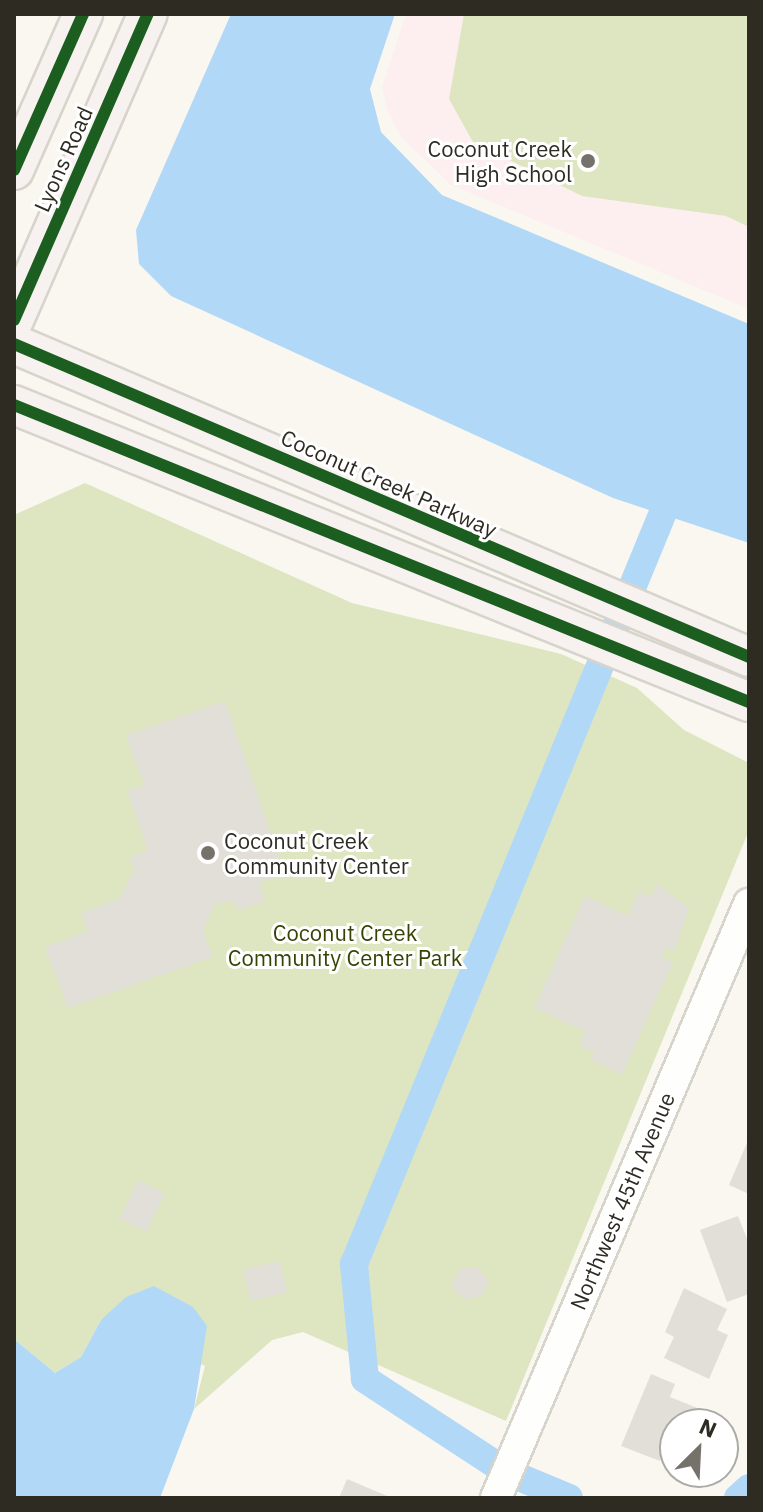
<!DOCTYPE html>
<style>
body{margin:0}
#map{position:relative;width:763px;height:1512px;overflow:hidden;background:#faf7f0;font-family:"IBM Plex Sans",sans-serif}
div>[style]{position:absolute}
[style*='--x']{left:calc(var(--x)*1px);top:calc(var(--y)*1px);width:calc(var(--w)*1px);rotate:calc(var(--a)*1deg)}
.education>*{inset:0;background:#fdefef}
.green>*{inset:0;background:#dde6c1}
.water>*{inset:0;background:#b2d8f7}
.canal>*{height:28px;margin:-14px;padding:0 14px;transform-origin:14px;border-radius:14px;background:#b2d8f7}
.building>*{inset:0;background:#e2dfd8;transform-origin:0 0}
.roads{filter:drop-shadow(2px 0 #d7d4cc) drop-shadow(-2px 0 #d7d4cc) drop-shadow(0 2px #d7d4cc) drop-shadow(0 -2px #d7d4cc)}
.minor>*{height:30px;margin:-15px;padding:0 15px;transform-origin:15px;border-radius:15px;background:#fefefd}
.major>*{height:38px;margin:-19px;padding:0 19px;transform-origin:19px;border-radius:19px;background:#f7f2f0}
.cycleway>*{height:12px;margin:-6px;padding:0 6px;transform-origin:6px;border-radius:6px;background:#1b5e20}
.dots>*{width:22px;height:22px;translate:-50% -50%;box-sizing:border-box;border:4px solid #fff;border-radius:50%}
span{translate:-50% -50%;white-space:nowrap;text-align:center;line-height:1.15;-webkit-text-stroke:6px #fff;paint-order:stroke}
.poi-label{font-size:22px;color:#2e2b23}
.right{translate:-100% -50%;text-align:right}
.left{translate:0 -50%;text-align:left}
.street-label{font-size:22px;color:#2e2b23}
.park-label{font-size:22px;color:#364302}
.frame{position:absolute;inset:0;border:16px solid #2e2b23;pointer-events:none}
.north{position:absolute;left:659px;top:1408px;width:80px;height:80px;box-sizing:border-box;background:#fff;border:2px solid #abaaa7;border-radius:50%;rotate:24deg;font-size:22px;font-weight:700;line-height:32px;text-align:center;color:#2e2b23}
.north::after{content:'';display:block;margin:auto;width:28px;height:36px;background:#75726b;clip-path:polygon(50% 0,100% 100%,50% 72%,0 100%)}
</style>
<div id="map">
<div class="education">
<div style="clip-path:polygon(406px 14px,749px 14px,749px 309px,451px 185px,401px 137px,387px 110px,382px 87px)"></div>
</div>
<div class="green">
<div style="clip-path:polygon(464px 14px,749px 14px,749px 227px,726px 216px,582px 196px,473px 142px,449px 99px)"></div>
<div style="clip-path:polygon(85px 483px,352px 603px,561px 654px,637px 688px,684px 730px,749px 763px,749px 830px,506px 1421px,303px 1332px,272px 1340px,194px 1409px,205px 1366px,101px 1320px,81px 1357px,55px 1373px,14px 1339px,14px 515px)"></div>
</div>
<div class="water">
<div style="clip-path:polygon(231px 14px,395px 14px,370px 89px,381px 132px,442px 195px,749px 324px,749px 543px,613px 498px,171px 296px,139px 264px,136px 230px)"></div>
<div style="clip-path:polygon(154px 1286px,193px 1307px,207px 1326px,194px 1409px,160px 1498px,14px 1498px,14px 1339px,55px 1373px,81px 1357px,101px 1320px,126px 1297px)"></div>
</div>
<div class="canal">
<div style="--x:569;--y:1498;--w:67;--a:-157.2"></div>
<div style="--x:507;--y:1472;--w:170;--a:-146.8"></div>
<div style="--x:365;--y:1379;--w:116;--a:-95.5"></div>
<div style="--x:354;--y:1264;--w:847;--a:-67.65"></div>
<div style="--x:738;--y:1498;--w:15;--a:-42"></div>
</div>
<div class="building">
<div style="clip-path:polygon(225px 701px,285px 874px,259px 883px,265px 901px,239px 910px,233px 901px,215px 904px,203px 930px,212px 957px,68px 1008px,45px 947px,88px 931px,81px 913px,119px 899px,135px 869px,130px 857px,148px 850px,127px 791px,144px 785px,126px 735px)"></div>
<div style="clip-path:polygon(657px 884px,689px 908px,674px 951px,666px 947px,662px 957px,673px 962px,622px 1074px,591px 1060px,594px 1052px,579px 1045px,585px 1031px,534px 1008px,585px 896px,628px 916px,639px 891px,651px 897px)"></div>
<div style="clip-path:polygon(749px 1138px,749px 1194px,729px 1185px)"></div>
<div style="left:138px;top:1180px;width:30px;height:43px;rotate:26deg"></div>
<div style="clip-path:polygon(738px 1216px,749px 1244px,749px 1294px,727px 1302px,700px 1230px)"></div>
<div style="left:280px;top:1261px;width:32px;height:38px;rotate:77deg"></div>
<div style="clip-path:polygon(477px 1267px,489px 1281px,481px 1296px,464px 1300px,452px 1286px,460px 1268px)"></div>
<div style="clip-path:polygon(684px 1288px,727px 1309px,717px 1330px,728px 1335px,709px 1379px,664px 1358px,674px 1337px,665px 1332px)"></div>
<div style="clip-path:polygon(651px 1374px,675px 1384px,670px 1397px,700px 1409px,694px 1424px,675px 1424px,660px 1461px,621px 1446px)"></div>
<div style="clip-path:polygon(347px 1479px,392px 1498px,339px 1498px)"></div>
</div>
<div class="roads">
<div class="minor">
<div style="--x:496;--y:1498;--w:646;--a:-66.93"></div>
</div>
<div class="major">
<div style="--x:14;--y:170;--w:171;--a:-66.1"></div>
<div style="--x:14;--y:320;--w:334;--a:-66.4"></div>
<div style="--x:14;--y:344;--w:799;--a:23.07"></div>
<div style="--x:14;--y:405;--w:793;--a:22"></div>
</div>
</div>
<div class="cycleway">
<div style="--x:14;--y:170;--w:171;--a:-66.1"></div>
<div style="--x:14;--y:320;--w:334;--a:-66.4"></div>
<div style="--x:14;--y:344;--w:799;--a:23.07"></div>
<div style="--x:14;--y:405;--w:793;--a:22"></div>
</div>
<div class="dots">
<div style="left:588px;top:161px;background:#75726b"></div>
<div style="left:208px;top:853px;background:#75726b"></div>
</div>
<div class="poi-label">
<span class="right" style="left:572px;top:161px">Coconut Creek<br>High School</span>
<span class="left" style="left:224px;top:853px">Coconut Creek<br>Community Center</span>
</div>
<div class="street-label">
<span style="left:63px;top:159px;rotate:-66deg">Lyons Road</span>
<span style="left:389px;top:483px;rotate:24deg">Coconut Creek Parkway</span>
<span style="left:622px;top:1201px;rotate:-67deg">Northwest 45th Avenue</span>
</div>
<div class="park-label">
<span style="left:345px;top:945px">Coconut Creek<br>Community Center Park</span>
</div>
<div class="frame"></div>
<div class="north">N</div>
</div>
